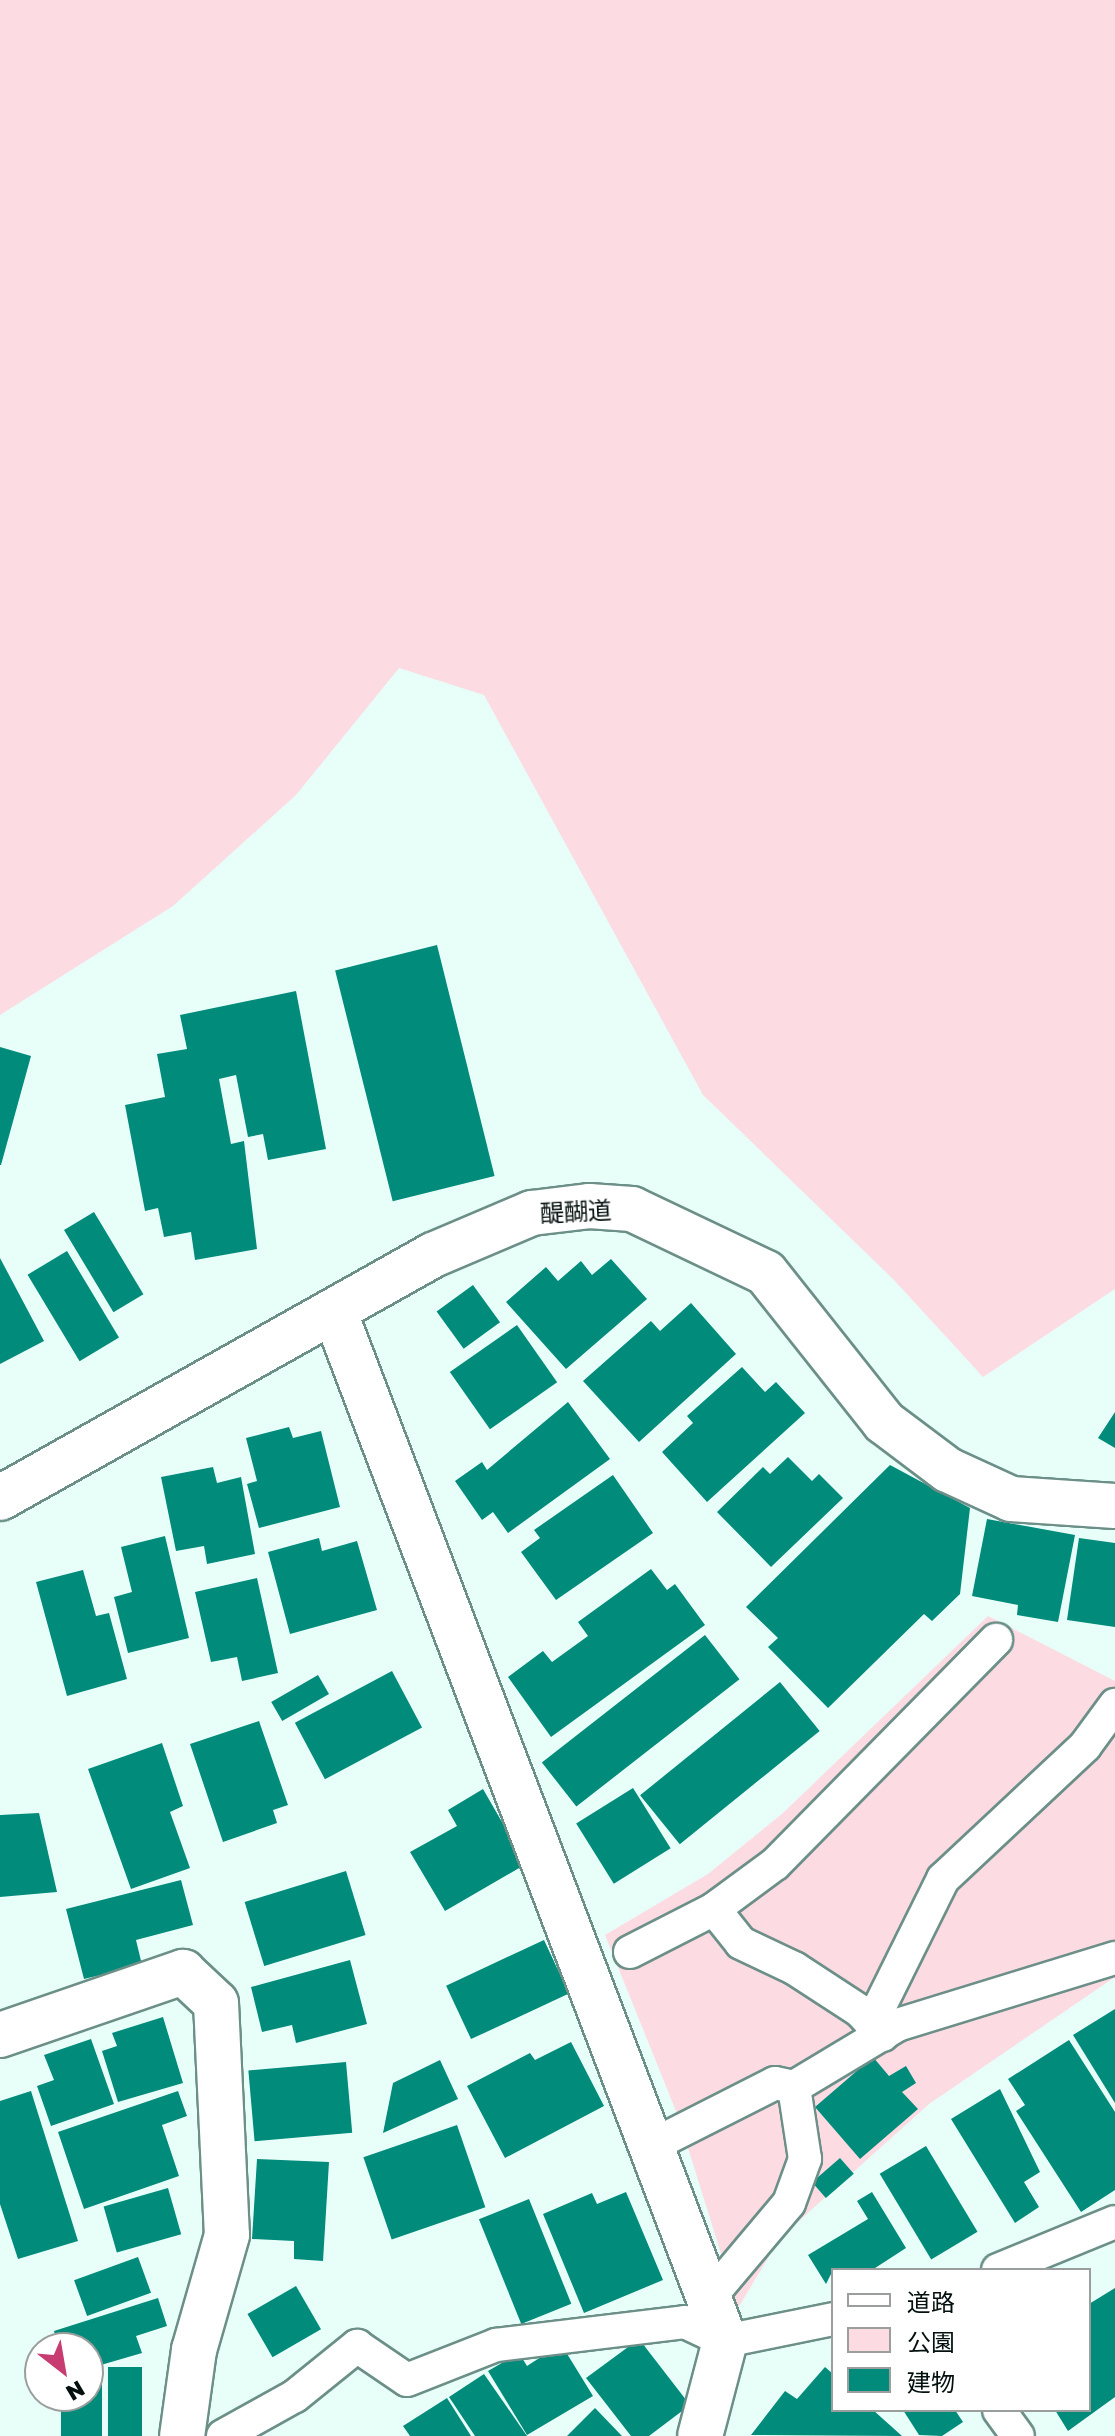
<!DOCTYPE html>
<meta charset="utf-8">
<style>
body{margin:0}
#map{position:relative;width:1115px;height:2436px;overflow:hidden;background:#e8fff9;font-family:"Golos Text","Noto Sans JP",sans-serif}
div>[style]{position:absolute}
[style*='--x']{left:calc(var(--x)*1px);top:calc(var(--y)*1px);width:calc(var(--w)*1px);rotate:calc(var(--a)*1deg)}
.green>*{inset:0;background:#fcdbe3}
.building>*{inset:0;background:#008b7a;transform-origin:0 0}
.roads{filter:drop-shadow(2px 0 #6c8f88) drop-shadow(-2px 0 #6c8f88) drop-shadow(0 2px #6c8f88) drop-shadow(0 -2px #6c8f88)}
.service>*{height:32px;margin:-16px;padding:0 16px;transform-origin:16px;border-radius:16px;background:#fff}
.minor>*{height:44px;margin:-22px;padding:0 22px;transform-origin:22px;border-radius:22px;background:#fff}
.secondary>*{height:44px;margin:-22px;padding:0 22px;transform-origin:22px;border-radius:22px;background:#fff}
span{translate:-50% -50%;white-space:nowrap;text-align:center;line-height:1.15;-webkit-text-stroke:6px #fff;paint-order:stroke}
.street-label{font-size:24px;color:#03100d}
.legend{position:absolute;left:831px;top:2268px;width:260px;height:144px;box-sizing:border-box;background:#fff;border:2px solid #9a9f9e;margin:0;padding:10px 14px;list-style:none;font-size:24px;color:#03100d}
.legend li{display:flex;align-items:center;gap:16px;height:40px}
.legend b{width:40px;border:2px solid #9a9f9e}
.north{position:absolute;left:24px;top:2332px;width:80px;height:80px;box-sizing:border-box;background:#fff;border:2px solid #9a9f9e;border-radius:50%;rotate:149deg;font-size:22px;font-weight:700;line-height:32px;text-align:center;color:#03100d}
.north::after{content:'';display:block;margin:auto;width:28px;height:36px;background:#c83d71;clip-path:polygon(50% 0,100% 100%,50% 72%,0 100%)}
</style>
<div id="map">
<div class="green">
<div style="clip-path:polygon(0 0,1115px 0,1115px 1289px,983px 1377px,894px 1280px,703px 1095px,484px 695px,399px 668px,296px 795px,173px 906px,0 1015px)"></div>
<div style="clip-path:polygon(988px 1616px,1115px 1681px,1115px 1977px,929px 2104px,780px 2238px,738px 2308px,678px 2116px,605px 1935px,708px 1874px,783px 1813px)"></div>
</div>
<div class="building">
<div style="left:437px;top:945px;width:238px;height:105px;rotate:76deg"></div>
<div style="clip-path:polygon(296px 991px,326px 1149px,268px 1160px,263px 1134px,248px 1137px,236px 1075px,219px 1079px,231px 1144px,244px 1141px,257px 1249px,195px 1260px,191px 1232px,164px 1237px,158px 1208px,145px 1211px,125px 1105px,165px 1097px,157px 1054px,187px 1049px,180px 1015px)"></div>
<div style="clip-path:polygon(0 1047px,31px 1056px,1px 1165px,0 1165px)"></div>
<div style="left:94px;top:1212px;width:96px;height:35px;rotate:59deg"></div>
<div style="left:67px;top:1251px;width:101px;height:46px;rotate:59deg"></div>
<div style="clip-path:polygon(0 1258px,44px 1341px,0 1364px)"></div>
<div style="clip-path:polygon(611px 1259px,647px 1299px,566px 1369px,506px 1302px,546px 1267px,558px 1281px,581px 1261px,592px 1275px)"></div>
<div style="left:473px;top:1285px;width:46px;height:45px;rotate:54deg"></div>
<div style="clip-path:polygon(691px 1303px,736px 1354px,639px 1442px,583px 1381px,651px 1321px,660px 1331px)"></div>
<div style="left:517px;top:1325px;width:70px;height:82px;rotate:55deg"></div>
<div style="clip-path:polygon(742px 1367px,765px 1392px,776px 1382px,805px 1413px,707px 1502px,662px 1452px,693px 1423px,687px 1416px)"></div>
<div style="clip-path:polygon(568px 1402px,610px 1459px,508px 1533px,493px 1512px,482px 1520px,455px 1481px,482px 1462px,487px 1470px)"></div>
<div style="clip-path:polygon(1115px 1412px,1115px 1448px,1098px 1438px)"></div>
<div style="clip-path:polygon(289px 1427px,293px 1438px,321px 1431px,340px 1507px,259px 1528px,247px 1484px,257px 1481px,246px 1438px)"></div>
<div style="clip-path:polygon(788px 1457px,812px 1481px,819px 1474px,843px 1498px,771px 1567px,717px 1512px,763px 1467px,770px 1474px)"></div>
<div style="clip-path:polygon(890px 1465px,970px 1508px,960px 1594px,932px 1621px,924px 1614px,828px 1708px,768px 1647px,778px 1638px,746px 1607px)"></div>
<div style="clip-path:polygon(213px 1467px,217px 1483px,241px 1477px,255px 1554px,207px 1564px,204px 1546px,176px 1551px,161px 1477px)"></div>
<div style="clip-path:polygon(613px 1475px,653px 1533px,556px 1600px,521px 1552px,540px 1538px,534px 1530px)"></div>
<div style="clip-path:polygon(987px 1519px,1075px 1535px,1058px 1622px,1017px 1615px,1018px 1605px,972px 1596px)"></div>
<div style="clip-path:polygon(165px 1536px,189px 1638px,128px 1653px,114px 1597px,132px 1592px,121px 1547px)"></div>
<div style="clip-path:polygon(319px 1538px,322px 1551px,357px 1541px,377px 1610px,290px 1634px,268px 1552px)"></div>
<div style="clip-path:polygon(1079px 1538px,1115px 1543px,1115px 1627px,1067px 1620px)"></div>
<div style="clip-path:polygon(651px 1569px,667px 1590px,675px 1584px,705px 1625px,551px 1737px,508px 1677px,543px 1651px,552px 1662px,588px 1636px,578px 1622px)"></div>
<div style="clip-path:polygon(83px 1570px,96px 1616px,109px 1613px,127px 1679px,67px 1696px,36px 1582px)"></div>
<div style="clip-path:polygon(257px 1578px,278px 1673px,242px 1681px,237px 1657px,211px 1662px,195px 1592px)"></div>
<div style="left:705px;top:1635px;width:56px;height:207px;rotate:52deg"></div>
<div style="left:392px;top:1671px;width:64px;height:110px;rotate:62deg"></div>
<div style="left:318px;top:1675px;width:22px;height:54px;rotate:60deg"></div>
<div style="left:780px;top:1682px;width:63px;height:180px;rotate:51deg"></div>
<div style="clip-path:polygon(259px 1721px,288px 1805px,273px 1810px,277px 1823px,223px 1842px,190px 1744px)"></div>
<div style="clip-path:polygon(162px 1743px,183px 1806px,170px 1812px,190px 1868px,131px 1889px,88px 1769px)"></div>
<div style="left:633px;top:1788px;width:71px;height:67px;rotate:58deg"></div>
<div style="clip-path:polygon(483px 1789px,526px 1864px,445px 1911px,410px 1852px,457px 1826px,448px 1810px)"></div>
<div style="clip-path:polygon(39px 1813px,57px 1892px,0 1897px,0 1815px)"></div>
<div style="left:346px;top:1871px;width:67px;height:106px;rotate:73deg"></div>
<div style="clip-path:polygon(181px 1880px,193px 1925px,136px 1940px,142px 1965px,84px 1979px,66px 1909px)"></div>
<div style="left:544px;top:1940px;width:59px;height:108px;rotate:65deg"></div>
<div style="clip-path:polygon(350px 1960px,367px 2024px,296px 2043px,292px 2025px,262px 2032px,251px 1987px)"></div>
<div style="clip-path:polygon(1115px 2009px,1115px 2103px,1073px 2035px)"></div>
<div style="clip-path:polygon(163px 2017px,183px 2083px,118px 2102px,102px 2051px,117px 2046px,112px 2033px)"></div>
<div style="clip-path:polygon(91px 2039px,114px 2104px,51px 2126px,37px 2086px,54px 2080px,44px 2055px)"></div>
<div style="clip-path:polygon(1069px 2040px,1115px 2112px,1115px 2190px,1081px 2212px,1016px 2111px,1025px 2105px,1008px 2079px)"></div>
<div style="clip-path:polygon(571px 2042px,604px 2106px,505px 2158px,467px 2086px,530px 2053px,535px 2060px)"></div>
<div style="clip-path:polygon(873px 2057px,889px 2076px,906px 2066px,916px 2083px,902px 2092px,918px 2109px,860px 2159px,815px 2107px)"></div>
<div style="clip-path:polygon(440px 2060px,458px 2099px,383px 2133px,393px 2083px)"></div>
<div style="left:346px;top:2062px;width:71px;height:98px;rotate:85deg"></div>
<div style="clip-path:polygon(1000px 2089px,1040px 2172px,1024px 2182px,1039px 2207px,1015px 2223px,951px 2119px)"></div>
<div style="clip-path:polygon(31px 2091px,78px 2241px,18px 2259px,0 2204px,0 2101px)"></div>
<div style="clip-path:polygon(178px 2091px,187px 2116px,162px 2125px,179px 2176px,84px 2209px,58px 2132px)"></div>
<div style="left:457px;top:2125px;width:87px;height:99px;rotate:71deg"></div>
<div style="left:926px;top:2146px;width:100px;height:54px;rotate:59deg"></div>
<div style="left:840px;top:2158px;width:21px;height:37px;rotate:49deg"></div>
<div style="clip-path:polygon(257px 2159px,329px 2162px,323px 2261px,294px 2259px,294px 2241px,252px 2239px)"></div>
<div style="left:168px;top:2188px;width:48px;height:67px;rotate:74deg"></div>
<div style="clip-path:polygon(626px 2192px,663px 2280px,584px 2313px,543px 2214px,592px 2193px,597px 2204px)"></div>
<div style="clip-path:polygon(872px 2192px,906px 2248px,872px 2270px,833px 2270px,826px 2284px,808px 2255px,868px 2219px,857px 2201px)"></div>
<div style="left:529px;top:2199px;width:113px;height:54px;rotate:68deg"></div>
<div style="left:138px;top:2257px;width:38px;height:68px;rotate:70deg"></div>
<div style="left:296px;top:2286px;width:50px;height:56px;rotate:60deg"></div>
<div style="clip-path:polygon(1115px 2288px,1115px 2397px,1068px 2431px,1055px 2410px,1089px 2410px,1089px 2304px)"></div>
<div style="clip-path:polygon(158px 2298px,167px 2326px,136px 2336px,142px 2353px,94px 2367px,88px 2348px,59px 2348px,54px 2331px)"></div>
<div style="clip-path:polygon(639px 2339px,690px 2405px,649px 2436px,631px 2436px,586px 2378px)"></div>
<div style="clip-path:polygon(561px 2344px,593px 2396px,527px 2435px,488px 2371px,519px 2353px,527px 2366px)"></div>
<div style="left:108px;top:2367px;width:34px;height:69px"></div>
<div style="clip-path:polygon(825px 2367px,833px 2374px,833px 2410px,873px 2410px,902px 2436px,751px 2435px,785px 2391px,797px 2399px)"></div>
<div style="clip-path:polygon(88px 2373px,102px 2373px,102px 2436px,61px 2436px,61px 2396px,88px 2396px)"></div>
<div style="clip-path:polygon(484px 2374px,527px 2436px,475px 2436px,449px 2397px)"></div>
<div style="clip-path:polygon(447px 2398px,471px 2436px,410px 2436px,403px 2426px)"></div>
<div style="clip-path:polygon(595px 2408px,622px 2436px,567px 2436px)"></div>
<div style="clip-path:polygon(903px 2410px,955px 2410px,963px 2422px,942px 2436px,919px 2435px)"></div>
</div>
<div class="roads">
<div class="service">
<div style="--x:714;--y:1909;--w:43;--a:51.5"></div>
<div style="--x:741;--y:1943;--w:59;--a:25.3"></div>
<div style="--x:794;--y:1968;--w:79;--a:33.1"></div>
<div style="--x:860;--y:2011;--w:33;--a:47"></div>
<div style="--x:630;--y:1952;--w:94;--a:-27.1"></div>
<div style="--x:714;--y:1909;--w:76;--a:-36.4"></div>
<div style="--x:775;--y:1864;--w:315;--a:-45.4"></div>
<div style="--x:871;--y:2024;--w:162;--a:-63.6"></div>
<div style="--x:943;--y:1879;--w:195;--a:-43.1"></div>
<div style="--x:1085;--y:1746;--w:51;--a:-53.8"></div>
<div style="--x:651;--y:2146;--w:139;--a:-26.9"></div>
<div style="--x:775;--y:2083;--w:19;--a:12"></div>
<div style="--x:998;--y:2270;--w:126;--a:-22.3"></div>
<div style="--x:709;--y:2298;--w:124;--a:-49.9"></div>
<div style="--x:789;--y:2203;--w:47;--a:-70"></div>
<div style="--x:805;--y:2159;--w:73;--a:-98.7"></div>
<div style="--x:794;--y:2087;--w:120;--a:-31"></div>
<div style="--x:897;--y:2025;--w:228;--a:-17.1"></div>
<div style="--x:999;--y:2410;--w:32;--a:54"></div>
<div style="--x:223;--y:2436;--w:82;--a:-29.1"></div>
<div style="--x:295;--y:2396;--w:80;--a:-38.9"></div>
<div style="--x:357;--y:2346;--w:60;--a:34.2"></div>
<div style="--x:407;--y:2380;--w:96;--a:-21.5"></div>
<div style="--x:496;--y:2345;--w:190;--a:-6.9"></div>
<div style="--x:685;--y:2322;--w:44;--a:25.4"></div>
<div style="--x:725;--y:2341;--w:110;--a:-11.5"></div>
</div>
<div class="minor">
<div style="--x:335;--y:1313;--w:1099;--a:69.22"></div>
<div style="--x:725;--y:2341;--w:98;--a:104.7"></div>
<div style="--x:0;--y:2035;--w:194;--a:-19"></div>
<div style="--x:183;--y:1972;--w:45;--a:43.2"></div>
<div style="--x:216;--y:2003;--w:232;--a:87.3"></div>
<div style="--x:227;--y:2235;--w:120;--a:106"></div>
<div style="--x:194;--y:2350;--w:87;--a:97.9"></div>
</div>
<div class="secondary">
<div style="--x:0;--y:1498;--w:497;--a:-29.3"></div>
<div style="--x:433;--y:1255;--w:108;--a:-23"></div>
<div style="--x:532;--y:1213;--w:57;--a:-7"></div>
<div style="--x:589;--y:1206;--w:43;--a:4"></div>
<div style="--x:632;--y:1209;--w:148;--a:25.5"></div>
<div style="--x:766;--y:1273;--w:190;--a:51.6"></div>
<div style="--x:884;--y:1422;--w:80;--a:36.9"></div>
<div style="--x:948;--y:1470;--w:69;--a:24.7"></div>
<div style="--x:1011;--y:1499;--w:104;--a:3.9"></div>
</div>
</div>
<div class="street-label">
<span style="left:576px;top:1211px;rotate:-3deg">醍醐道</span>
</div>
<ul class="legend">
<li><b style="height:10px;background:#fff"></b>道路</li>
<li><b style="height:22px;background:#fcdbe3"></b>公園</li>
<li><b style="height:22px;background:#008b7a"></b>建物</li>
</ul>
<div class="north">N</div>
</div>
